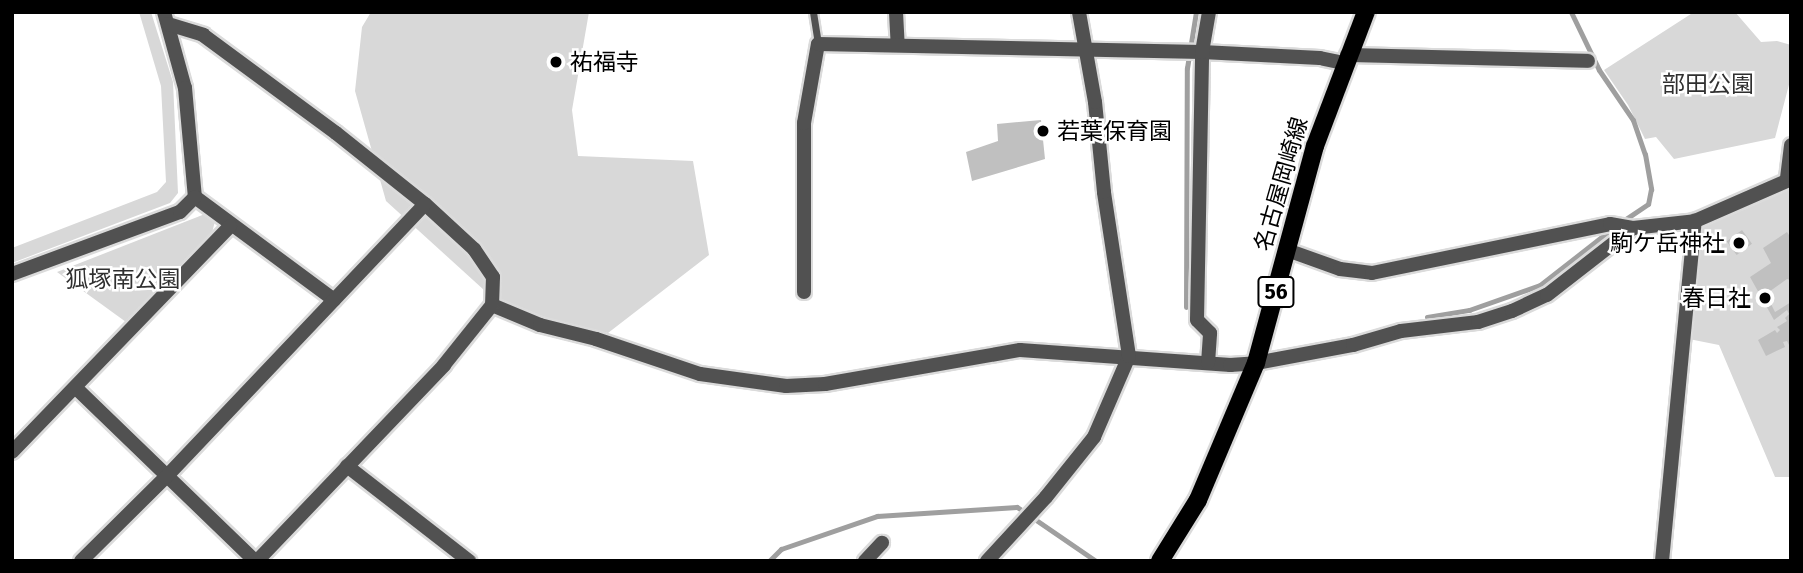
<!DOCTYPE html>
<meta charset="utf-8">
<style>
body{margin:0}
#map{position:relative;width:1803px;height:573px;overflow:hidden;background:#fff;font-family:"Fira Sans","Noto Sans JP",sans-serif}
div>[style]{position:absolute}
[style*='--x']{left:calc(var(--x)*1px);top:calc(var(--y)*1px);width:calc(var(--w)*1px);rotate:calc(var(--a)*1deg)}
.green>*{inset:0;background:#d8d8d8}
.stream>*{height:5px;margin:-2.5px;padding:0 2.5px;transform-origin:2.5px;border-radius:2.5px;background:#9f9f9f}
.building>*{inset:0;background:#c0c0c0;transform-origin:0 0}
.roads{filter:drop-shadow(2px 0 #dbdbdb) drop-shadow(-2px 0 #dbdbdb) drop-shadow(0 2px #dbdbdb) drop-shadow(0 -2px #dbdbdb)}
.service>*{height:7px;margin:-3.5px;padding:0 3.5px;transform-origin:3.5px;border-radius:3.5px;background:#515151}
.minor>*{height:14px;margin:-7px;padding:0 7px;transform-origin:7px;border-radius:7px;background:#515151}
.tertiary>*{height:14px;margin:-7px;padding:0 7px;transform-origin:7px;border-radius:7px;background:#515151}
.primary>*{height:18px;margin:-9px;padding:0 9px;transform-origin:9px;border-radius:9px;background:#000}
.dots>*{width:19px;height:19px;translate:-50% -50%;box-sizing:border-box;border:4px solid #fff;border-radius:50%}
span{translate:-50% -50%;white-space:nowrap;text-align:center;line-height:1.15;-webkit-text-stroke:5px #fff;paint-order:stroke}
.shield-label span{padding:2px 5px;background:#fff;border:2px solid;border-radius:5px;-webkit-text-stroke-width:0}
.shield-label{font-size:21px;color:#000;font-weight:700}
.poi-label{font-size:23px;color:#000}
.left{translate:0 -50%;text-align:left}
.right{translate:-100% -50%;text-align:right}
.park-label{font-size:23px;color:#2f2f2f}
.street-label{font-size:23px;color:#000}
.frame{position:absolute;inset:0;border:14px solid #000;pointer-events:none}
</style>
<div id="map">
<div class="green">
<div style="clip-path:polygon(139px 12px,151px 12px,173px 82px,178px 193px,170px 203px,12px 263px,12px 248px,157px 192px,166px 182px,161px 86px)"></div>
<div style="clip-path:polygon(371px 12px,589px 12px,572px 110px,578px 156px,693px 161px,709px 255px,608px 333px,564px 326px,495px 300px,386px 201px,355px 91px,362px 27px)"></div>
<div style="clip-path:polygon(1694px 12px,1735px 12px,1761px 42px,1777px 41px,1791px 45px,1791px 77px,1775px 138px,1674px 159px,1656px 137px,1645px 139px,1628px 105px,1604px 70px)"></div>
<div style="clip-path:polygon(1783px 188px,1791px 188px,1791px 477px,1775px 477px,1719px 345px,1689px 339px,1703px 226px)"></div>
<div style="clip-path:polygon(205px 214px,215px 221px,212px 233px,126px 322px,57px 272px)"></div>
</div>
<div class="stream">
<div style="--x:1571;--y:12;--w:64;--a:64.2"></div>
<div style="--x:1599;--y:70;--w:60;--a:55.8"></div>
<div style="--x:1633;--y:120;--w:36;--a:71"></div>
<div style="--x:1645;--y:154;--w:36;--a:80"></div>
<div style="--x:1651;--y:189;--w:15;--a:101"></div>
<div style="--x:1648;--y:204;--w:32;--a:146"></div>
<div style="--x:1186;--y:307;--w:239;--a:-89.8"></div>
<div style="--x:1187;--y:68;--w:57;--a:-80.9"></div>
<div style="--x:1427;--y:317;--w:43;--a:-9.5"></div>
<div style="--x:1469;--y:310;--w:75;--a:-19.4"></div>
<div style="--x:1540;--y:285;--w:93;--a:-38"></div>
<div style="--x:769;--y:561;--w:17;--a:-45"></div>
<div style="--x:781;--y:549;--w:102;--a:-19"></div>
<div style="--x:877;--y:516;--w:140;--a:-3.7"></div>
<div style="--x:1017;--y:507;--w:96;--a:34.4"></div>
</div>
<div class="building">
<div style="clip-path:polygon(1041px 120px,1045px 159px,972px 181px,966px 152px,998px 141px,997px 124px)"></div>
<div style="left:1742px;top:230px;width:17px;height:19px;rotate:54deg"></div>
<div style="clip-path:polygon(1787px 232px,1791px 238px,1791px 280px,1787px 279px,1766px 294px,1775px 312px,1791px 302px,1791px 349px,1787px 341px,1783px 342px,1785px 347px,1766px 356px,1758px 340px,1775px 330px,1777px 333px,1780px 330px,1777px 327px,1787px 321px,1785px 318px,1789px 314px,1787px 310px,1774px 320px,1750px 277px,1771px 263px,1763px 248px)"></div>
</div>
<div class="roads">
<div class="service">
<div style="--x:813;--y:12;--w:32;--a:81"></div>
</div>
<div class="minor">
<div style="--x:164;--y:12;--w:79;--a:74.6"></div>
<div style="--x:185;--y:88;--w:109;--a:84.8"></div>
<div style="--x:896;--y:12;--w:33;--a:87"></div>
<div style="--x:168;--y:24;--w:37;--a:17"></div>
<div style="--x:203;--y:35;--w:165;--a:36.4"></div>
<div style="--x:336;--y:133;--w:114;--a:38.6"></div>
<div style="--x:425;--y:204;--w:67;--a:42.6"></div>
<div style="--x:474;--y:249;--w:34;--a:56"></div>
<div style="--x:493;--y:277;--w:28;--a:92"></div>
<div style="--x:492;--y:305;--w:52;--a:22.6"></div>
<div style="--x:540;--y:325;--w:58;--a:14"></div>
<div style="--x:596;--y:339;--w:110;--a:18.6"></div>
<div style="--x:700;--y:374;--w:87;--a:7.9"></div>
<div style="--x:786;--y:386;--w:39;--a:-3"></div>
<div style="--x:825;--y:384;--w:198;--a:-9.9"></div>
<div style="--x:1020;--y:350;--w:211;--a:4.1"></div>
<div style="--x:1230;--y:365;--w:26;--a:-4"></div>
<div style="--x:1256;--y:363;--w:99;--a:-10.5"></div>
<div style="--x:1353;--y:345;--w:50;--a:-16.3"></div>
<div style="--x:1401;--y:331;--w:78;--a:-6.7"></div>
<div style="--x:1478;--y:322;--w:36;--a:-18"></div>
<div style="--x:1512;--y:311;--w:38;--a:-25"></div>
<div style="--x:1547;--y:295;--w:109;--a:-37.9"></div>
<div style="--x:1633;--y:228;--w:62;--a:-6.4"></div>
<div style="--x:1695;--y:221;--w:105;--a:-23.6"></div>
<div style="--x:1347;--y:55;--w:241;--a:1.4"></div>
<div style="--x:1787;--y:178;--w:33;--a:-83"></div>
<div style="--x:195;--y:197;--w:173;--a:36.5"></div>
<div style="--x:1287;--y:250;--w:56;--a:19.7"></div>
<div style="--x:1340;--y:269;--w:32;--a:7"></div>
<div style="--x:1372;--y:273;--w:243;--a:-11.6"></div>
<div style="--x:1610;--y:224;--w:23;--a:10"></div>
<div style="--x:12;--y:274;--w:179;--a:-20.3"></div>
<div style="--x:180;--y:212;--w:21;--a:-45"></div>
<div style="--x:804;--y:292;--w:169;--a:-90"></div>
<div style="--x:804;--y:123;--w:80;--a:-80"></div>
<div style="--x:818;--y:44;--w:384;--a:1.2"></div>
<div style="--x:1202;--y:52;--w:118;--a:2.9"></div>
<div style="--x:1320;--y:58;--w:25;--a:12"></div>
<div style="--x:1208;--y:363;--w:30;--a:-86"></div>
<div style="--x:1210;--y:333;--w:18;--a:-135"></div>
<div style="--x:1197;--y:320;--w:268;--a:-88.9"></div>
<div style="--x:1202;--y:52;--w:41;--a:-80.1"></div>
<div style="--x:76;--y:388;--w:249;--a:44"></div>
<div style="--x:12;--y:452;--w:314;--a:-46"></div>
<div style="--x:347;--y:466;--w:155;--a:37.9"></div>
<div style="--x:81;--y:561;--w:120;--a:-44.7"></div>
<div style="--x:166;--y:477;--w:376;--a:-46.5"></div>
<div style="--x:865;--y:561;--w:25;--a:-47"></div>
<div style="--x:987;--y:561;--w:87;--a:-47.3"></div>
<div style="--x:1046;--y:497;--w:77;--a:-51.3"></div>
<div style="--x:1094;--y:437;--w:88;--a:-66.6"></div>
<div style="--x:1129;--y:356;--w:166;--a:-98.7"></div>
<div style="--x:1104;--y:192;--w:90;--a:-95.7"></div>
<div style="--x:1095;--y:102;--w:91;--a:-100.1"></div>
<div style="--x:1662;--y:561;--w:342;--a:-84.5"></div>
</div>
<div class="tertiary">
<div style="--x:257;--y:561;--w:271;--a:-46.3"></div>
<div style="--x:444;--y:365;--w:77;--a:-51.3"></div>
</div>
<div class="primary">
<div style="--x:1160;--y:561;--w:72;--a:-58.1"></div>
<div style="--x:1198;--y:500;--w:149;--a:-67.1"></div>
<div style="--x:1256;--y:363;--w:225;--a:-74.8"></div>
<div style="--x:1315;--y:146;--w:143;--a:-69.2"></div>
</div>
</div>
<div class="dots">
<div style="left:556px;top:62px;background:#000"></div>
<div style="left:1043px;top:131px;background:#000"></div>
<div style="left:1739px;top:243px;background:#000"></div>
<div style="left:1765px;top:298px;background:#000"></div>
</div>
<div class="shield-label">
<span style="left:1276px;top:292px">56</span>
</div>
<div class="poi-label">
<span class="left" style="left:570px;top:62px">祐福寺</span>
<span class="left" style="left:1057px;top:131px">若葉保育園</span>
<span class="right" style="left:1725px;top:243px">駒ケ岳神社</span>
<span class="right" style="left:1751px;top:298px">春日社</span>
</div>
<div class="park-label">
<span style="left:1708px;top:84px">部田公園</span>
<span style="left:123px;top:279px">狐塚南公園</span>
</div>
<div class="street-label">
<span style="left:1281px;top:184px;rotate:-74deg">名古屋岡崎線</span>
</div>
<div class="frame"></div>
</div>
